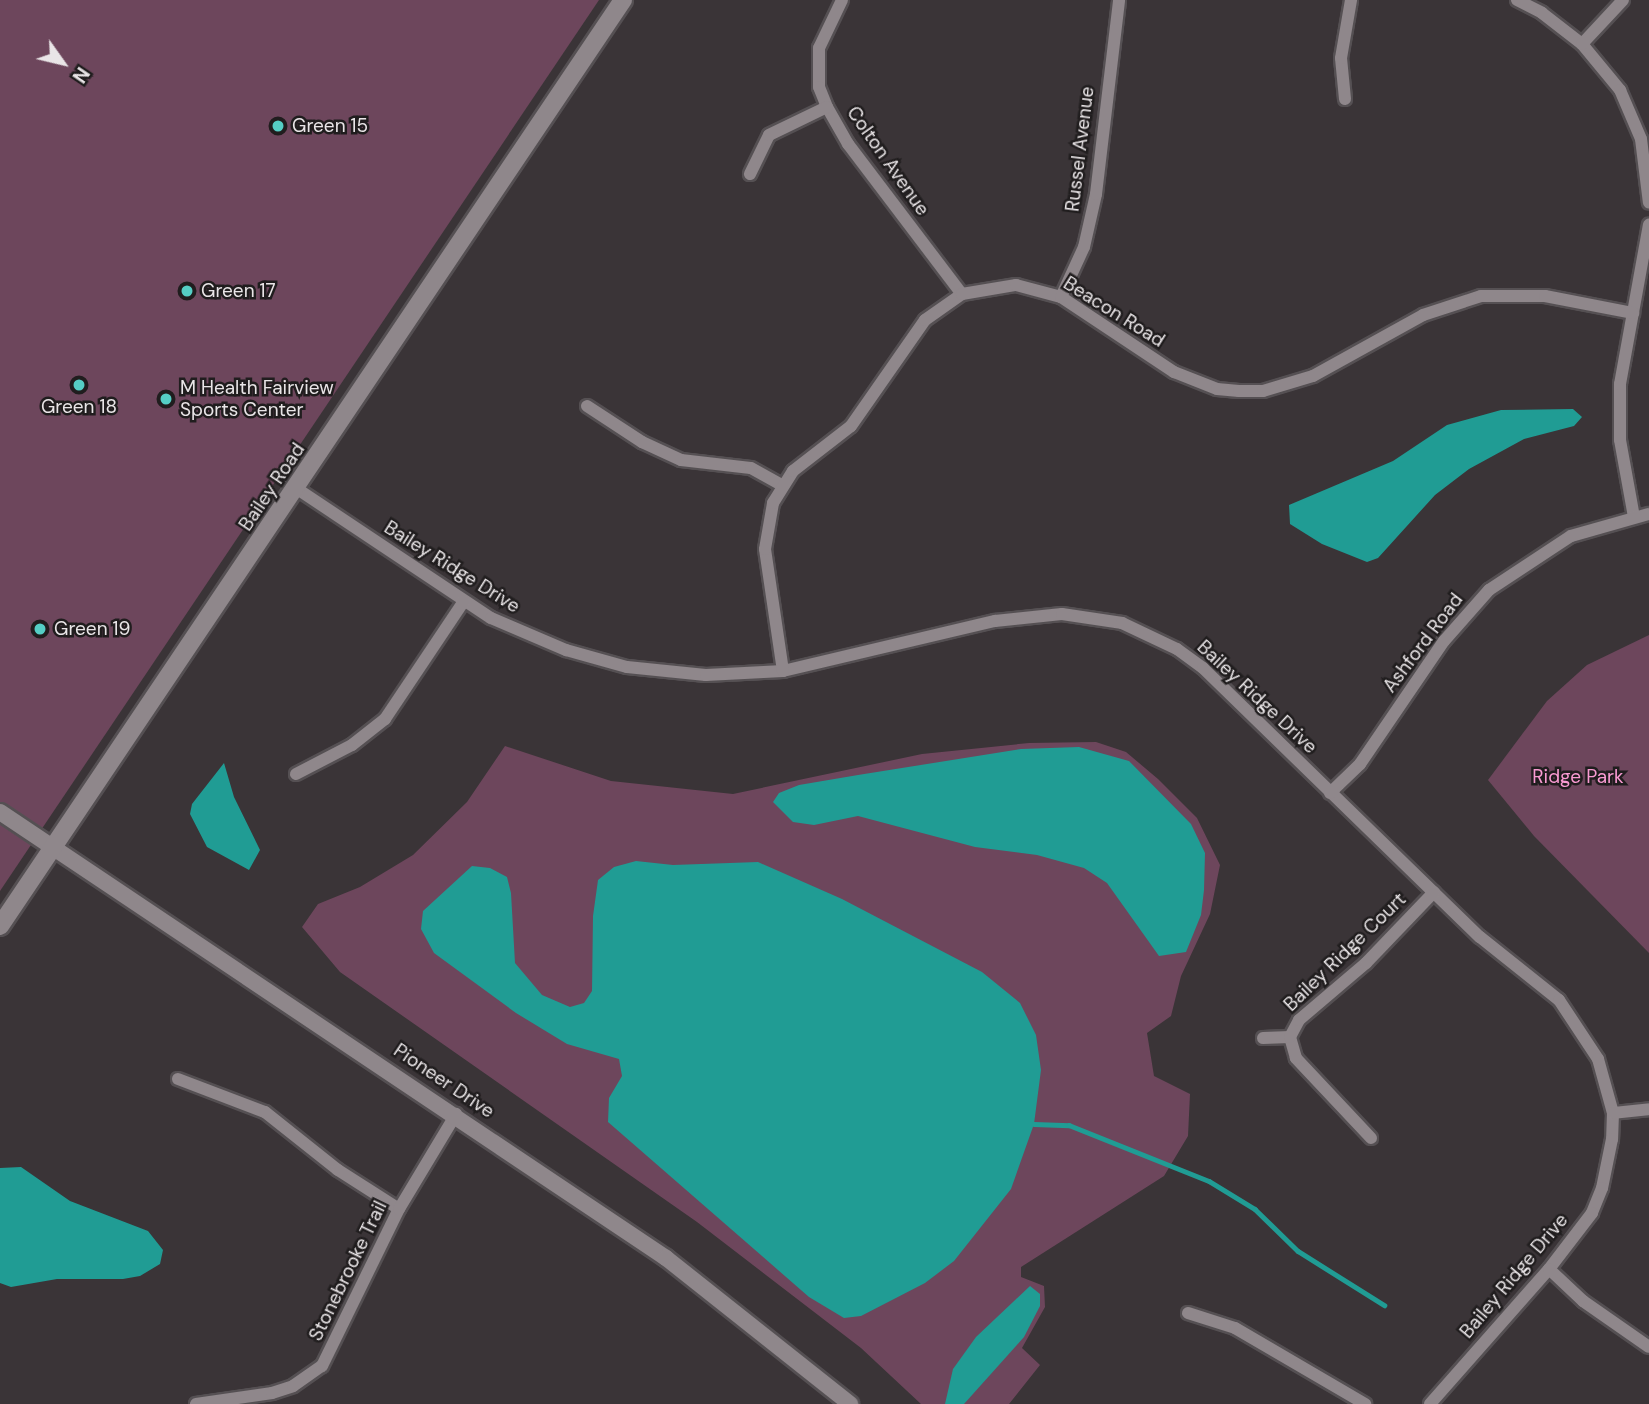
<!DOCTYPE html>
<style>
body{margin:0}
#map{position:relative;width:1649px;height:1404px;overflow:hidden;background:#3a3437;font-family:"DM Sans",sans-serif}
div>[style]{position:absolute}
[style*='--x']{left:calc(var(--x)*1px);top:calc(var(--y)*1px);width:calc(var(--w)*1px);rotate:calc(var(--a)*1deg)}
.green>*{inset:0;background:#6d465c}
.water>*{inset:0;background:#209c94}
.stream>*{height:4.5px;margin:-2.25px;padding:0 2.25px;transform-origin:2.25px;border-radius:2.25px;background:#209c94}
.roads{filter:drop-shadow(2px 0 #555053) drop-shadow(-2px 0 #555053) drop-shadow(0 2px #555053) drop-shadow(0 -2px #555053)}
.minor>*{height:12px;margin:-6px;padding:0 6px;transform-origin:6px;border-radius:6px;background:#8f878b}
.tertiary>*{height:16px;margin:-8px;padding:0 8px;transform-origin:8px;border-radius:8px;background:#8f878b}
.secondary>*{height:18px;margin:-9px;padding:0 9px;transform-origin:9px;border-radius:9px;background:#8f878b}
.dots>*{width:19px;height:19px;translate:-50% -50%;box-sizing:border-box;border:4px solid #201d1e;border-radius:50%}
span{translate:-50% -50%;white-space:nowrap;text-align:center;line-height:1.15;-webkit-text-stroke:5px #201d1e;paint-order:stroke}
.poi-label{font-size:19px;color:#e9e5e7}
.left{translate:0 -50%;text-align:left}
.street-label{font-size:19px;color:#e9e5e7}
.park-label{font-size:19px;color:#fa9bd3}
.north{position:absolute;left:28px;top:28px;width:70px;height:70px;-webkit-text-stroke:5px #201d1e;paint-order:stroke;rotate:124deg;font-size:19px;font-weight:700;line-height:28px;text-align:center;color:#e9e5e7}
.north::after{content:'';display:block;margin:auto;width:24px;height:32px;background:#e9e5e7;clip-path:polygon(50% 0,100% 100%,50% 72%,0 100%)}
</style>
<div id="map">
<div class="green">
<div style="clip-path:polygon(0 0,599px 0,0 891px)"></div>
<div style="clip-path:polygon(1649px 635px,1649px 953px,1534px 836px,1488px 780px,1547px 701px,1587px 665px)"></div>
<div style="clip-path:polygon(1096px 742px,1126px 752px,1158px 779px,1197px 818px,1220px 865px,1210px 914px,1181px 976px,1171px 1016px,1147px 1033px,1154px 1076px,1190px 1094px,1188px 1136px,1164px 1176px,1021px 1267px,1021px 1277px,1044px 1286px,1045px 1307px,1022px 1348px,1040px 1365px,1009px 1404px,921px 1404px,861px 1348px,697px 1222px,340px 972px,302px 927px,318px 904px,360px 887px,413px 855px,467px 802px,505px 746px,611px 781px,733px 794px,922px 754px,1029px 743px)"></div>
</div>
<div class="water">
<div style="clip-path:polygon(1573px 409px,1582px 417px,1574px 426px,1524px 439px,1469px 469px,1435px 495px,1378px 558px,1367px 562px,1322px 544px,1290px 524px,1289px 505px,1393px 461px,1447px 425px,1501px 410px)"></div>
<div style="clip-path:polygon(1079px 747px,1129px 761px,1191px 824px,1205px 853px,1204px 890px,1201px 915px,1186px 952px,1159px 956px,1107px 883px,1084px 868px,1037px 855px,975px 847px,858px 816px,814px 825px,793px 822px,773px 802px,779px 793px,799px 785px,858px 775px,1021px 749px)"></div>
<div style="clip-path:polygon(224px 763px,234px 797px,260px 850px,249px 870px,207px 847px,190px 814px,192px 804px)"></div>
<div style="clip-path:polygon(636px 861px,673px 865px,758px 862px,842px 899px,982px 972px,1020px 1003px,1036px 1035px,1041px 1070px,1034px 1124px,1011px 1189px,954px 1261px,925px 1283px,861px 1316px,844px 1318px,809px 1297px,608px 1122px,609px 1098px,622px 1076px,619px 1059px,567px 1044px,516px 1013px,434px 953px,421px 929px,423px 911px,472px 866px,490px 868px,507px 877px,511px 893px,515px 963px,542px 995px,570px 1007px,584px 1003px,592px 991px,593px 916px,598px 880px,614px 867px)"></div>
<div style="clip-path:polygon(21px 1167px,70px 1201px,148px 1231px,163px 1250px,160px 1264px,140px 1276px,123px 1279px,57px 1279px,11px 1287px,0 1283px,0 1168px)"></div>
<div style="clip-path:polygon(1030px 1286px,1040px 1294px,1040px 1306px,1024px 1337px,964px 1404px,945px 1404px,953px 1369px,976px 1337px)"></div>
</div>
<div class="stream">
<div style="--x:1034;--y:1124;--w:35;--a:2"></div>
<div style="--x:1069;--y:1125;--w:151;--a:21.8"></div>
<div style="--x:1209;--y:1181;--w:54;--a:31.3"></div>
<div style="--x:1255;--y:1209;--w:60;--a:44.3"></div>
<div style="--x:1298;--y:1251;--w:102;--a:32.1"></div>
</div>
<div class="roads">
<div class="minor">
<div style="--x:842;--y:0;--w:53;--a:115.6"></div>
<div style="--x:819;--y:48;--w:39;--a:90"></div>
<div style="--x:819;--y:87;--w:22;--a:68"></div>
<div style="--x:827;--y:107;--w:43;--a:60.4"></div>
<div style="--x:848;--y:144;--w:188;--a:52.8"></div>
<div style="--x:1517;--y:0;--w:28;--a:27"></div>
<div style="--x:1542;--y:13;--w:51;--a:37.8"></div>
<div style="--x:1582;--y:44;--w:60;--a:50.4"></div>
<div style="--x:1620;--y:90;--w:53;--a:66.8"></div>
<div style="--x:1641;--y:139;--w:64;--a:82.9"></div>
<div style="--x:1582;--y:44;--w:60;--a:-47"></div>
<div style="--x:1345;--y:99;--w:41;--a:-95.6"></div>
<div style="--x:1341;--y:58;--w:59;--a:-80.2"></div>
<div style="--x:750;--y:174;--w:43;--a:-64"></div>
<div style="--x:769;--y:135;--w:64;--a:-25.8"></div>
<div style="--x:1061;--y:297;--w:55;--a:-65.3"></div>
<div style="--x:1084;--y:247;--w:54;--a:-77.2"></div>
<div style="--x:1096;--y:194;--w:195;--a:-83.2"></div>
<div style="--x:587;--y:406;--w:66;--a:33.2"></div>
<div style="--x:642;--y:442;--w:43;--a:24.8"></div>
<div style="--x:681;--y:460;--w:70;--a:6.5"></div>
<div style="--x:751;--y:468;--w:35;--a:29"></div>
<div style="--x:296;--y:488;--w:234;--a:33.7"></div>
<div style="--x:491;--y:618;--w:82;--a:23.1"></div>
<div style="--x:566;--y:650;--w:63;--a:15.6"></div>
<div style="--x:627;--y:667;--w:79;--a:5.8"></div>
<div style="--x:706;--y:675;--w:77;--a:-3"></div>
<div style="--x:783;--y:671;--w:218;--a:-13.3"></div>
<div style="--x:995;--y:621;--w:67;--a:-6"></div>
<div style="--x:1062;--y:614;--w:61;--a:8.5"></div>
<div style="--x:1122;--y:623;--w:61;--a:25.3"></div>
<div style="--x:1177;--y:649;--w:32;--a:36"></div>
<div style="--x:1203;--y:668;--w:386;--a:44.2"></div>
<div style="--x:1480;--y:937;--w:101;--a:38.6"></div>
<div style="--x:1559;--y:1000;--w:71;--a:56.5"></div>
<div style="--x:1598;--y:1059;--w:56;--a:74.5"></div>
<div style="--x:1613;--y:1113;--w:26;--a:92"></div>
<div style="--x:1612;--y:1139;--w:50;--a:101.5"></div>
<div style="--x:1602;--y:1188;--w:27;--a:112"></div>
<div style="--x:1592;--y:1213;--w:71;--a:127.5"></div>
<div style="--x:1549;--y:1269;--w:180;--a:131.4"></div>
<div style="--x:1634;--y:517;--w:78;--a:-100.3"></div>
<div style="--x:1620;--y:440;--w:56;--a:-90"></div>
<div style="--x:1620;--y:384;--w:162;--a:-79.7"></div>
<div style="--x:783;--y:671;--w:123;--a:-98.4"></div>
<div style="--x:765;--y:549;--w:47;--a:-80.1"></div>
<div style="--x:773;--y:503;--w:38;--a:-58"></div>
<div style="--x:793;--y:471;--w:73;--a:-37.8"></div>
<div style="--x:851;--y:426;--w:129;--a:-55.1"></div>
<div style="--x:925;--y:320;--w:45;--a:-35.1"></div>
<div style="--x:962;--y:294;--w:55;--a:-9.5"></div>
<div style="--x:1016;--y:285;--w:47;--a:14.9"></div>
<div style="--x:1061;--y:297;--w:136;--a:33.6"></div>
<div style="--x:1174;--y:372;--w:46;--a:21.6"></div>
<div style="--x:1217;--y:389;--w:22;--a:5"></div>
<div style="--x:1239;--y:391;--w:24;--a:0"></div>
<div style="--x:1263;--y:391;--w:52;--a:-16.7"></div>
<div style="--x:1313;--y:376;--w:126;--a:-29"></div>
<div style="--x:1423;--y:315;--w:61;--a:-18.1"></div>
<div style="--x:1481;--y:296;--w:64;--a:0"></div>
<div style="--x:1545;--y:296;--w:90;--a:10.9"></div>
<div style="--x:296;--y:774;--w:63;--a:-27.4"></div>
<div style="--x:352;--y:745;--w:42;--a:-38.2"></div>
<div style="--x:385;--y:719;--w:142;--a:-56.2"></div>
<div style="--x:1330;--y:793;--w:42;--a:-44"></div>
<div style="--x:1360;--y:764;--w:149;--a:-55.7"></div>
<div style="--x:1444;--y:641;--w:68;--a:-48.6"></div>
<div style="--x:1489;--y:590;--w:98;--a:-33.4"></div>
<div style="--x:1571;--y:536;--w:81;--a:-15.8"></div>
<div style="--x:1263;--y:1038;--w:27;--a:-2"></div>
<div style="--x:178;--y:1079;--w:93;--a:20.8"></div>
<div style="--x:265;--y:1112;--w:93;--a:38.5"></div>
<div style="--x:338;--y:1170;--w:72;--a:32.6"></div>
<div style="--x:1613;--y:1113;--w:36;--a:-6"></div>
<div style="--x:1371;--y:1138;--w:110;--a:-133.2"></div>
<div style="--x:1296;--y:1058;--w:22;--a:-106"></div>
<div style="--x:1290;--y:1037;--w:19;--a:-62"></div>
<div style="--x:1299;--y:1020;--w:88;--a:-40.4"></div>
<div style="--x:1366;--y:963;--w:98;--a:-46.2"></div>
<div style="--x:1549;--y:1269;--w:47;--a:43.3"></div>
<div style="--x:1583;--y:1301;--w:80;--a:34.9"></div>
<div style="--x:1188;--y:1313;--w:49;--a:17.7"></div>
<div style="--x:1235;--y:1328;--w:151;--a:30.3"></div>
<div style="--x:196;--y:1404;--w:77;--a:-8.2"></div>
<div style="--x:272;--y:1393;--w:22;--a:-18"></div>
<div style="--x:293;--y:1386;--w:35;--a:-35"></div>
<div style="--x:322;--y:1366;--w:175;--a:-63.9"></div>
<div style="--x:399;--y:1209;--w:111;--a:-59"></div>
</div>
<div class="tertiary">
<div style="--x:0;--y:812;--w:802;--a:33.81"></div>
<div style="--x:666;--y:1258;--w:235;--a:38.4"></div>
</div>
<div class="secondary">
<div style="--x:0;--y:926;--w:1116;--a:-56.07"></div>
</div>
</div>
<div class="dots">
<div style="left:278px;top:126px;background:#55cec5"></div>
<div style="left:187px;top:291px;background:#55cec5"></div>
<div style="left:79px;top:385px;background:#55cec5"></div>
<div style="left:166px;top:399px;background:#55cec5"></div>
<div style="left:40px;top:629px;background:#55cec5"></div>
</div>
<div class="poi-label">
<span class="left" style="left:292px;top:126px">Green 15</span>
<span class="left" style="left:201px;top:291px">Green 17</span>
<span class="left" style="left:180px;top:399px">M Health Fairview<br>Sports Center</span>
<span style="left:79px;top:407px">Green 18</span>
<span class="left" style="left:54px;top:629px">Green 19</span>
</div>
<div class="street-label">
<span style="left:1080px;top:149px;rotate:-83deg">Russel Avenue</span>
<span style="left:888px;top:161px;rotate:55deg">Colton Avenue</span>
<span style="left:1114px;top:312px;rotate:32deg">Beacon Road</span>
<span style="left:272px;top:487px;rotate:-56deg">Bailey Road</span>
<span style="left:452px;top:567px;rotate:32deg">Bailey Ridge Drive</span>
<span style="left:1423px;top:643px;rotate:-53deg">Ashford Road</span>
<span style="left:1257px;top:697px;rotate:43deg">Bailey Ridge Drive</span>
<span style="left:1345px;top:952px;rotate:-44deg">Bailey Ridge Court</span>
<span style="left:444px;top:1081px;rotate:34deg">Pioneer Drive</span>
<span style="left:348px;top:1271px;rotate:-64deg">Stonebrooke Trail</span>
<span style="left:1514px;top:1276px;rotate:-50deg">Bailey Ridge Drive</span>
</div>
<div class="park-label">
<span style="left:1578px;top:777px">Ridge Park</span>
</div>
<div class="north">N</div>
</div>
